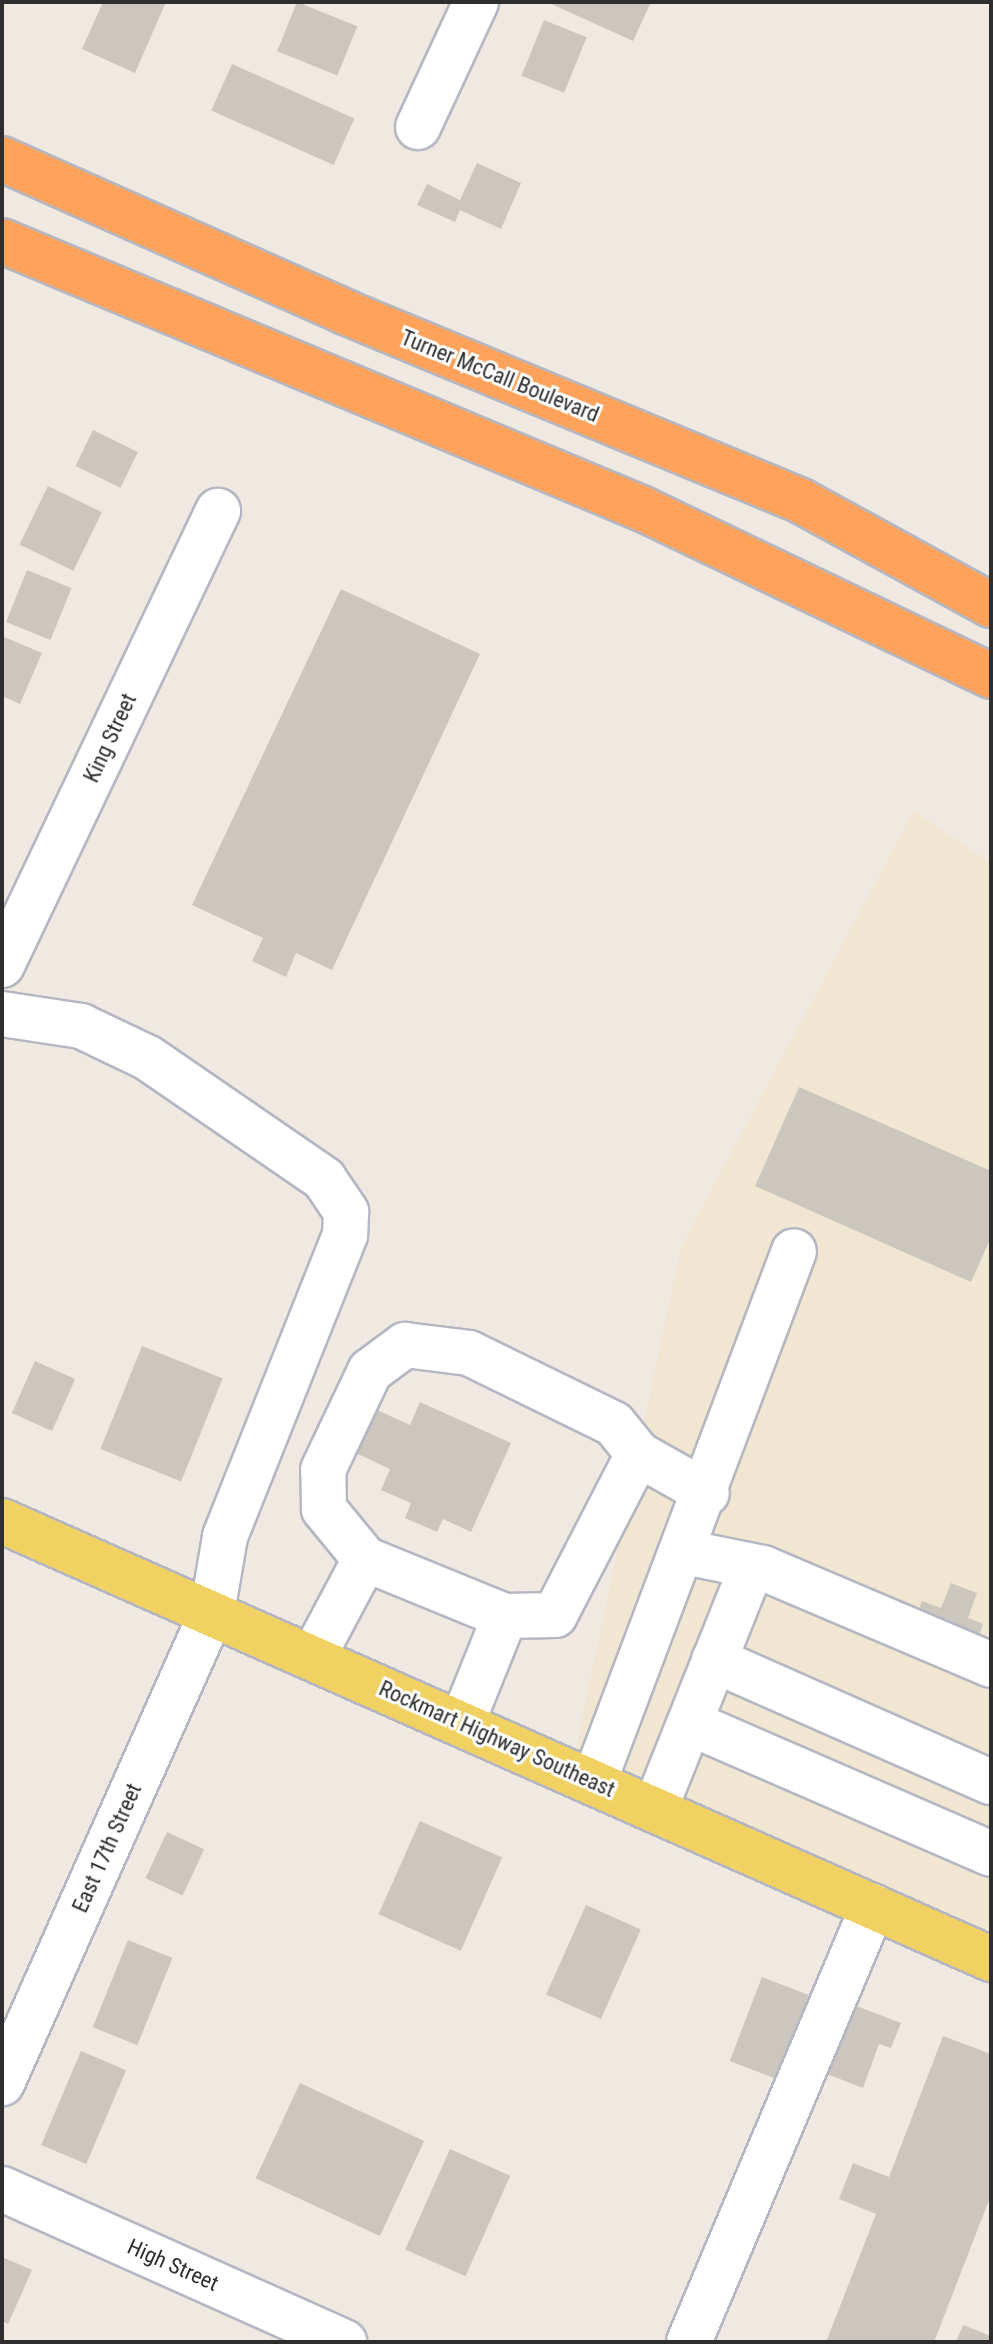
<!DOCTYPE html>
<style>
body{margin:0}
#map{position:relative;width:993px;height:2344px;overflow:hidden;background:#efe9e1;font-family:"Roboto Condensed",sans-serif}
div>[style]{position:absolute}
[style*='--x']{left:calc(var(--x)*1px);top:calc(var(--y)*1px);width:calc(var(--w)*1px);rotate:calc(var(--a)*1deg)}
.education>*{inset:0;background:#f0e6d1}
.building>*{inset:0;background:#cbc7bf;transform-origin:0 0}
.roads{filter:drop-shadow(2px 0 #b4b7c1) drop-shadow(-2px 0 #b4b7c1) drop-shadow(0 2px #b4b7c1) drop-shadow(0 -2px #b4b7c1)}
.minor>*{height:44px;margin:-22px;padding:0 22px;transform-origin:22px;border-radius:22px;background:#fff}
.major>*{height:44px;margin:-22px;padding:0 22px;transform-origin:22px;border-radius:22px;background:#f2d163}
.highway>*{height:44px;margin:-22px;padding:0 22px;transform-origin:22px;border-radius:22px;background:#ffa35c}
span{translate:-50% -50%;white-space:nowrap;text-align:center;line-height:1.15;-webkit-text-stroke:6px #fff;paint-order:stroke}
.street-label{font-size:22px;color:#2e2e2e}
.frame{position:absolute;inset:0;border:4px solid #2e2e2e;pointer-events:none}
</style>
<div id="map">
<div class="education">
<div style="clip-path:polygon(914px 811px,991px 863px,991px 1959px,571px 1772px,681px 1247px)"></div>
</div>
<div class="building">
<div style="clip-path:polygon(103px 2px,166px 2px,135px 73px,82px 49px)"></div>
<div style="left:297px;top:2px;width:65px;height:53px;rotate:22deg"></div>
<div style="clip-path:polygon(547px 2px,651px 2px,633px 41px)"></div>
<div style="left:544px;top:20px;width:46px;height:60px;rotate:22deg"></div>
<div style="left:232px;top:64px;width:134px;height:51px;rotate:24deg"></div>
<div style="clip-path:polygon(477px 163px,521px 183px,501px 229px,460px 210px,455px 222px,417px 205px,427px 184px,460px 200px)"></div>
<div style="left:93px;top:430px;width:50px;height:40px;rotate:26deg"></div>
<div style="left:48px;top:486px;width:60px;height:65px;rotate:26deg"></div>
<div style="left:27px;top:570px;width:48px;height:56px;rotate:22deg"></div>
<div style="clip-path:polygon(341px 589px,480px 654px,332px 970px,296px 953px,286px 977px,252px 961px,263px 938px,192px 905px)"></div>
<div style="clip-path:polygon(2px 636px,42px 653px,20px 704px,2px 696px)"></div>
<div style="clip-path:polygon(799px 1087px,991px 1171px,991px 1237px,971px 1282px,755px 1186px)"></div>
<div style="left:142px;top:1346px;width:87px;height:111px;rotate:22deg"></div>
<div style="left:35px;top:1361px;width:44px;height:57px;rotate:24deg"></div>
<div style="clip-path:polygon(420px 1402px,511px 1443px,471px 1532px,443px 1519px,437px 1532px,405px 1518px,411px 1503px,381px 1490px,390px 1469px,345px 1448px,364px 1404px,410px 1425px)"></div>
<div style="clip-path:polygon(951px 1583px,977px 1593px,968px 1618px,983px 1624px,978px 1639px,917px 1615px,922px 1601px,941px 1608px)"></div>
<div style="left:420px;top:1821px;width:90px;height:102px;rotate:24deg"></div>
<div style="left:167px;top:1832px;width:41px;height:51px;rotate:25deg"></div>
<div style="left:586px;top:1905px;width:60px;height:98px;rotate:24deg"></div>
<div style="left:128px;top:1940px;width:48px;height:94px;rotate:22deg"></div>
<div style="left:762px;top:1977px;width:50px;height:90px;rotate:21deg"></div>
<div style="clip-path:polygon(841px 2000px,901px 2023px,891px 2048px,879px 2044px,863px 2088px,814px 2069px)"></div>
<div style="clip-path:polygon(943px 2036px,991px 2054px,991px 2195px,934px 2342px,826px 2342px,876px 2214px,839px 2199px,853px 2163px,889px 2177px)"></div>
<div style="left:81px;top:2051px;width:49px;height:102px;rotate:23deg"></div>
<div style="left:300px;top:2083px;width:137px;height:105px;rotate:25deg"></div>
<div style="left:450px;top:2149px;width:66px;height:110px;rotate:24deg"></div>
<div style="clip-path:polygon(2px 2257px,32px 2270px,8px 2324px,2px 2321px)"></div>
<div style="clip-path:polygon(963px 2325px,991px 2336px,991px 2342px,956px 2342px)"></div>
</div>
<div class="roads">
<div class="minor">
<div style="--x:418;--y:127;--w:138;--a:-65.1"></div>
<div style="--x:2;--y:965;--w:503;--a:-64.56"></div>
<div style="--x:2;--y:1014;--w:80;--a:8.6"></div>
<div style="--x:81;--y:1026;--w:74;--a:25.5"></div>
<div style="--x:148;--y:1058;--w:214;--a:34.5"></div>
<div style="--x:324;--y:1179;--w:40;--a:56"></div>
<div style="--x:346;--y:1212;--w:23;--a:92"></div>
<div style="--x:345;--y:1235;--w:325;--a:111.7"></div>
<div style="--x:225;--y:1537;--w:76;--a:99.8"></div>
<div style="--x:212;--y:1612;--w:516;--a:114.03"></div>
<div style="--x:684;--y:1552;--w:81;--a:11.4"></div>
<div style="--x:763;--y:1568;--w:248;--a:23"></div>
<div style="--x:365;--y:1559;--w:65;--a:-129.4"></div>
<div style="--x:324;--y:1509;--w:39;--a:-91"></div>
<div style="--x:323;--y:1470;--w:110;--a:-64.6"></div>
<div style="--x:370;--y:1371;--w:44;--a:-36.6"></div>
<div style="--x:405;--y:1345;--w:64;--a:7.1"></div>
<div style="--x:469;--y:1353;--w:161;--a:26.1"></div>
<div style="--x:614;--y:1424;--w:38;--a:51"></div>
<div style="--x:638;--y:1454;--w:79;--a:29.5"></div>
<div style="--x:505;--y:1616;--w:50;--a:-1.1"></div>
<div style="--x:555;--y:1615;--w:181;--a:-62.7"></div>
<div style="--x:313;--y:1657;--w:111;--a:-62"></div>
<div style="--x:365;--y:1559;--w:151;--a:22.2"></div>
<div style="--x:505;--y:1616;--w:115;--a:111.9"></div>
<div style="--x:714;--y:1660;--w:303;--a:23.8"></div>
<div style="--x:690;--y:1723;--w:328;--a:23.5"></div>
<div style="--x:594;--y:1782;--w:567;--a:-69.36"></div>
<div style="--x:655;--y:1809;--w:261;--a:-68.2"></div>
<div style="--x:2;--y:2189;--w:375;--a:24.1"></div>
<div style="--x:689;--y:2342;--w:473;--a:-67.1"></div>
</div>
<div class="major">
<div style="--x:2;--y:1521;--w:1082;--a:23.89"></div>
</div>
<div class="highway">
<div style="--x:2;--y:159;--w:376;--a:24"></div>
<div style="--x:345;--y:312;--w:494;--a:22.5"></div>
<div style="--x:801;--y:501;--w:217;--a:28.7"></div>
<div style="--x:2;--y:241;--w:695;--a:22.69"></div>
<div style="--x:643;--y:509;--w:386;--a:25.6"></div>
</div>
</div>
<div class="street-label">
<span style="left:500px;top:376px;rotate:22deg">Turner McCall Boulevard</span>
<span style="left:110px;top:738px;rotate:-65deg">King Street</span>
<span style="left:497px;top:1739px;rotate:24deg">Rockmart Highway Southeast</span>
<span style="left:107px;top:1848px;rotate:-66deg">East 17th Street</span>
<span style="left:173px;top:2265px;rotate:24deg">High Street</span>
</div>
<div class="frame"></div>
</div>
